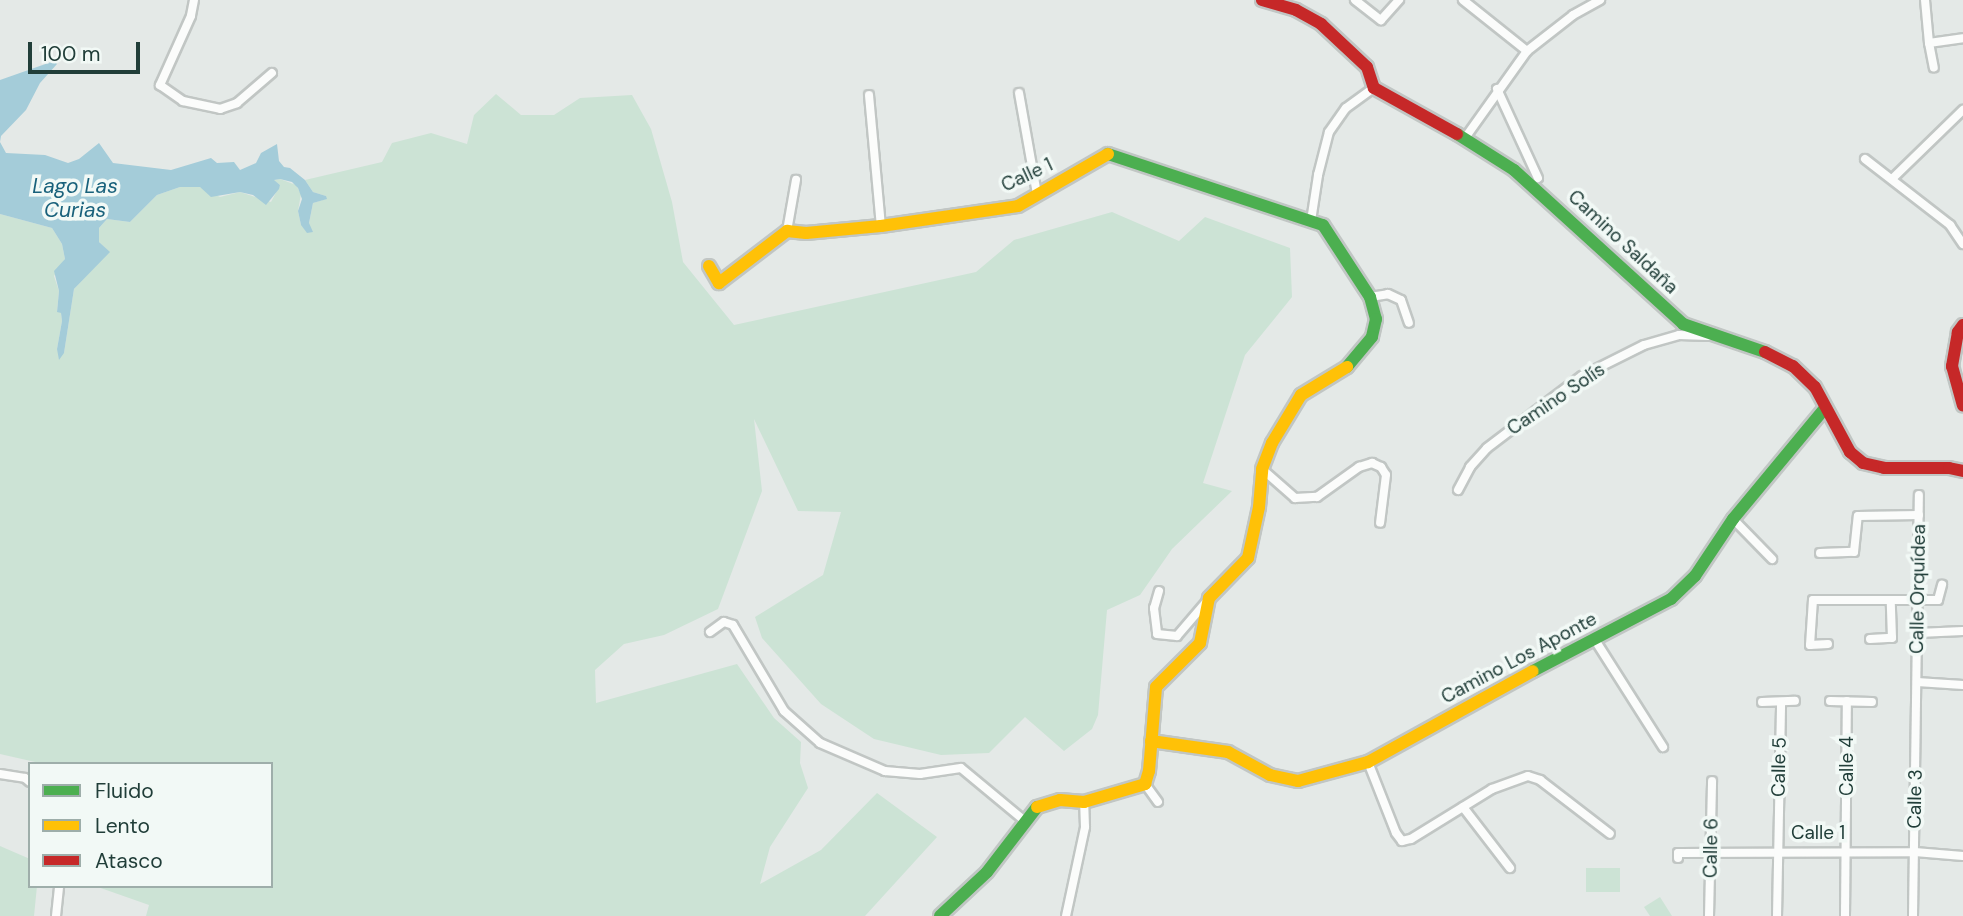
<!DOCTYPE html>
<meta charset="utf-8">
<style>
body{margin:0}
#map{position:relative;width:1963px;height:916px;overflow:hidden;background:#e4e9e7;font-family:"DM Sans",sans-serif}
div>[style]{position:absolute}
[style*='--x']{left:calc(var(--x)*1px);top:calc(var(--y)*1px);width:calc(var(--w)*1px);rotate:calc(var(--a)*1deg)}
.green>*{inset:0;background:#cce3d5;transform-origin:0 0}
.water>*{inset:0;background:#a4ccd9}
.roads{filter:drop-shadow(2px 0 #c1c6c4) drop-shadow(-2px 0 #c1c6c4) drop-shadow(0 2px #c1c6c4) drop-shadow(0 -2px #c1c6c4)}
.street>*{height:8px;margin:-4px;padding:0 4px;transform-origin:4px;border-radius:4px;background:#fbfcfb}
.fast>*{height:12px;margin:-6px;padding:0 6px;transform-origin:6px;border-radius:6px;background:#4caf50}
.slow>*{height:12px;margin:-6px;padding:0 6px;transform-origin:6px;border-radius:6px;background:#ffc107}
.jam>*{height:12px;margin:-6px;padding:0 6px;transform-origin:6px;border-radius:6px;background:#c62828}
span{translate:-50% -50%;white-space:nowrap;text-align:center;line-height:1.15;-webkit-text-stroke:7px #f2f9f6;paint-order:stroke}
.street-label{font-size:19px;color:#213e39}
.water-label{font-size:21px;color:#19617b;font-style:italic}
.legend{position:absolute;left:28px;top:762px;width:245px;height:126px;box-sizing:border-box;background:#f2f9f6;border:2px solid #9eaeaa;margin:0;padding:9px 12px;list-style:none;font-size:21px;color:#213e39}
.legend li{display:flex;align-items:center;gap:14px;height:35px}
.legend b{width:35px;border:2px solid #9eaeaa}
.scale{position:absolute;left:28px;top:42px;width:112px;height:32px;box-sizing:border-box;border:4px solid #213e39;border-top:0;padding-left:9px;font-size:21px;line-height:24px;white-space:nowrap;color:#213e39;-webkit-text-stroke:5px #f2f9f6;paint-order:stroke}
</style>
<div id="map">
<div class="green">
<div style="clip-path:polygon(496px 94px,521px 115px,554px 115px,580px 98px,632px 95px,651px 129px,672px 202px,683px 262px,734px 325px,976px 272px,1014px 240px,1112px 212px,1179px 241px,1205px 217px,1290px 248px,1292px 297px,1245px 355px,1203px 483px,1232px 491px,1172px 549px,1140px 595px,1107px 610px,1098px 715px,1092px 729px,1064px 751px,1025px 717px,989px 753px,941px 755px,874px 739px,821px 704px,762px 638px,755px 617px,823px 575px,841px 512px,798px 511px,754px 419px,762px 491px,718px 609px,664px 635px,624px 644px,595px 670px,596px 703px,737px 664px,774px 718px,801px 742px,800px 763px,808px 788px,770px 847px,760px 884px,821px 850px,877px 793px,937px 837px,865px 916px,146px 916px,149px 905px,95px 886px,271px 886px,271px 764px,44px 764px,0 754px,0 214px,52px 228px,62px 244px,65px 259px,54px 276px,59px 291px,57px 311px,61px 313px,62px 321px,57px 349px,64px 353px,74px 289px,109px 252px,99px 242px,99px 228px,107px 219px,130px 222px,157px 195px,180px 187px,200px 187px,220px 197px,240px 192px,271px 202px,280px 185px,273px 180px,280px 179px,296px 185px,301px 194px,298px 211px,301px 225px,309px 223px,313px 203px,326px 199px,326px 196px,313px 192px,305px 180px,382px 162px,392px 143px,431px 133px,467px 144px,474px 115px)"></div>
<div style="clip-path:polygon(0 846px,30px 859px,30px 886px,37px 886px,34px 916px,0 916px)"></div>
<div style="left:1586px;top:868px;width:34px;height:24px"></div>
<div style="clip-path:polygon(1660px 897px,1672px 916px,1650px 916px,1644px 907px)"></div>
</div>
<div class="water">
<div style="clip-path:polygon(54px 61px,57px 64px,40px 83px,26px 110px,1px 136px,0 142px,6px 153px,45px 155px,68px 163px,79px 159px,99px 143px,113px 163px,171px 170px,211px 158px,217px 163px,234px 162px,240px 170px,256px 163px,261px 153px,277px 144px,279px 161px,284px 167px,290px 168px,305px 180px,313px 192px,326px 196px,327px 199px,313px 203px,309px 223px,313px 232px,307px 233px,301px 225px,298px 211px,302px 199px,298px 188px,292px 182px,280px 179px,274px 180px,280px 185px,279px 189px,266px 205px,253px 195px,240px 192px,211px 197px,200px 187px,180px 187px,157px 195px,130px 222px,107px 219px,99px 228px,99px 242px,110px 252px,74px 289px,64px 353px,59px 360px,57px 349px,62px 321px,61px 313px,57px 312px,59px 291px,54px 271px,65px 259px,62px 244px,52px 228px,0 214px,0 80px)"></div>
</div>
<div class="roads">
<div class="street">
<div style="--x:194;--y:0;--w:16;--a:101"></div>
<div style="--x:191;--y:16;--w:76;--a:114.2"></div>
<div style="--x:160;--y:85;--w:28;--a:35"></div>
<div style="--x:183;--y:101;--w:38;--a:12"></div>
<div style="--x:220;--y:109;--w:18;--a:-19"></div>
<div style="--x:237;--y:103;--w:46;--a:-40.6"></div>
<div style="--x:1355;--y:0;--w:33;--a:38"></div>
<div style="--x:1381;--y:20;--w:27;--a:-48"></div>
<div style="--x:1463;--y:0;--w:82;--a:38.6"></div>
<div style="--x:1925;--y:0;--w:43;--a:84.7"></div>
<div style="--x:1929;--y:43;--w:34;--a:-8"></div>
<div style="--x:1929;--y:43;--w:25;--a:79"></div>
<div style="--x:1497;--y:89;--w:98;--a:65.3"></div>
<div style="--x:1019;--y:93;--w:103;--a:79.9"></div>
<div style="--x:869;--y:95;--w:132;--a:84.8"></div>
<div style="--x:1465;--y:138;--w:107;--a:-54.5"></div>
<div style="--x:1527;--y:51;--w:58;--a:-38"></div>
<div style="--x:1573;--y:15;--w:31;--a:-29"></div>
<div style="--x:1865;--y:159;--w:108;--a:37.8"></div>
<div style="--x:1950;--y:225;--w:23;--a:56"></div>
<div style="--x:1893;--y:178;--w:98;--a:-44.2"></div>
<div style="--x:1311;--y:221;--w:47;--a:-81.3"></div>
<div style="--x:1318;--y:175;--w:44;--a:-75.7"></div>
<div style="--x:1329;--y:132;--w:29;--a:-55"></div>
<div style="--x:1346;--y:108;--w:34;--a:-36"></div>
<div style="--x:787;--y:231;--w:52;--a:-80"></div>
<div style="--x:1370;--y:297;--w:18;--a:-9"></div>
<div style="--x:1388;--y:294;--w:14;--a:25"></div>
<div style="--x:1401;--y:300;--w:24;--a:71"></div>
<div style="--x:1262;--y:469;--w:44;--a:41.3"></div>
<div style="--x:1295;--y:498;--w:22;--a:-3"></div>
<div style="--x:1317;--y:497;--w:52;--a:-35.5"></div>
<div style="--x:1359;--y:467;--w:14;--a:-17"></div>
<div style="--x:1372;--y:463;--w:10;--a:24"></div>
<div style="--x:1381;--y:467;--w:9;--a:58"></div>
<div style="--x:1386;--y:475;--w:48;--a:97.1"></div>
<div style="--x:1458;--y:490;--w:26;--a:-62"></div>
<div style="--x:1470;--y:467;--w:25;--a:-48"></div>
<div style="--x:1487;--y:448;--w:119;--a:-37.2"></div>
<div style="--x:1582;--y:376;--w:69;--a:-26.6"></div>
<div style="--x:1644;--y:345;--w:36;--a:-16"></div>
<div style="--x:1679;--y:335;--w:29;--a:2"></div>
<div style="--x:1733;--y:519;--w:56;--a:45.7"></div>
<div style="--x:1820;--y:553;--w:34;--a:-2"></div>
<div style="--x:1854;--y:552;--w:36;--a:-84"></div>
<div style="--x:1858;--y:516;--w:61;--a:-0.9"></div>
<div style="--x:1159;--y:591;--w:18;--a:106"></div>
<div style="--x:1154;--y:608;--w:26;--a:83"></div>
<div style="--x:1157;--y:634;--w:20;--a:6"></div>
<div style="--x:1177;--y:636;--w:46;--a:-49.4"></div>
<div style="--x:710;--y:632;--w:17;--a:-36"></div>
<div style="--x:724;--y:622;--w:9;--a:18"></div>
<div style="--x:733;--y:625;--w:100;--a:59.3"></div>
<div style="--x:784;--y:711;--w:48;--a:41.6"></div>
<div style="--x:820;--y:743;--w:71;--a:23.3"></div>
<div style="--x:885;--y:771;--w:35;--a:5"></div>
<div style="--x:920;--y:774;--w:41;--a:-8.3"></div>
<div style="--x:961;--y:768;--w:85;--a:39.7"></div>
<div style="--x:1918;--y:633;--w:45;--a:-2.5"></div>
<div style="--x:1870;--y:639;--w:22;--a:-3"></div>
<div style="--x:1892;--y:638;--w:38;--a:-92"></div>
<div style="--x:1595;--y:640;--w:127;--a:57.6"></div>
<div style="--x:1828;--y:644;--w:18;--a:177"></div>
<div style="--x:1810;--y:645;--w:45;--a:-86.2"></div>
<div style="--x:1813;--y:600;--w:125;--a:0"></div>
<div style="--x:1938;--y:600;--w:16;--a:-75"></div>
<div style="--x:1917;--y:682;--w:46;--a:3.7"></div>
<div style="--x:1830;--y:701;--w:42;--a:1.4"></div>
<div style="--x:1762;--y:702;--w:33;--a:-2"></div>
<div style="--x:1368;--y:762;--w:76;--a:68.5"></div>
<div style="--x:1396;--y:833;--w:10;--a:53"></div>
<div style="--x:1402;--y:841;--w:9;--a:-13"></div>
<div style="--x:1411;--y:839;--w:95;--a:-31.7"></div>
<div style="--x:1492;--y:789;--w:38;--a:-20"></div>
<div style="--x:1528;--y:776;--w:13;--a:18"></div>
<div style="--x:1540;--y:780;--w:88;--a:37.6"></div>
<div style="--x:0;--y:774;--w:25;--a:9"></div>
<div style="--x:25;--y:778;--w:6;--a:39"></div>
<div style="--x:1145;--y:784;--w:22;--a:54"></div>
<div style="--x:1463;--y:807;--w:77;--a:52.4"></div>
<div style="--x:1678;--y:858;--w:5;--a:-90"></div>
<div style="--x:1678;--y:853;--w:237;--a:-0.2"></div>
<div style="--x:1915;--y:852;--w:48;--a:4.8"></div>
<div style="--x:56;--y:916;--w:30;--a:-84"></div>
<div style="--x:1066;--y:916;--w:91;--a:-77.9"></div>
<div style="--x:1085;--y:827;--w:25;--a:-92"></div>
<div style="--x:1709;--y:916;--w:135;--a:-88.7"></div>
<div style="--x:1777;--y:916;--w:214;--a:-88.9"></div>
<div style="--x:1845;--y:916;--w:215;--a:-89.5"></div>
<div style="--x:1913;--y:916;--w:421;--a:-89.2"></div>
</div>
<div class="fast">
<div style="--x:1457;--y:134;--w:67;--a:32.3"></div>
<div style="--x:1514;--y:170;--w:229;--a:42.3"></div>
<div style="--x:1683;--y:324;--w:87;--a:18.9"></div>
<div style="--x:1108;--y:154;--w:226;--a:18.3"></div>
<div style="--x:1323;--y:225;--w:86;--a:56.9"></div>
<div style="--x:1370;--y:297;--w:23;--a:75"></div>
<div style="--x:1376;--y:319;--w:18;--a:103"></div>
<div style="--x:1372;--y:337;--w:39;--a:130"></div>
<div style="--x:1533;--y:671;--w:156;--a:-27.6"></div>
<div style="--x:1671;--y:599;--w:33;--a:-44"></div>
<div style="--x:1695;--y:576;--w:69;--a:-56.3"></div>
<div style="--x:1733;--y:519;--w:144;--a:-50.3"></div>
<div style="--x:940;--y:916;--w:64;--a:-43.1"></div>
<div style="--x:987;--y:872;--w:82;--a:-52.4"></div>
</div>
<div class="slow">
<div style="--x:709;--y:266;--w:20;--a:60"></div>
<div style="--x:719;--y:283;--w:86;--a:-37.4"></div>
<div style="--x:787;--y:231;--w:19;--a:6"></div>
<div style="--x:806;--y:233;--w:75;--a:-5.3"></div>
<div style="--x:881;--y:226;--w:138;--a:-8.3"></div>
<div style="--x:1018;--y:206;--w:104;--a:-30"></div>
<div style="--x:1151;--y:741;--w:78;--a:8.1"></div>
<div style="--x:1228;--y:752;--w:48;--a:28.7"></div>
<div style="--x:1270;--y:775;--w:29;--a:12"></div>
<div style="--x:1298;--y:781;--w:73;--a:-15.2"></div>
<div style="--x:1368;--y:762;--w:188;--a:-28.9"></div>
<div style="--x:1037;--y:807;--w:24;--a:-17"></div>
<div style="--x:1060;--y:800;--w:24;--a:5"></div>
<div style="--x:1084;--y:802;--w:64;--a:-16.4"></div>
<div style="--x:1145;--y:784;--w:14;--a:-73"></div>
<div style="--x:1149;--y:771;--w:84;--a:-85.2"></div>
<div style="--x:1156;--y:687;--w:62;--a:-45"></div>
<div style="--x:1200;--y:643;--w:46;--a:-78.7"></div>
<div style="--x:1209;--y:598;--w:56;--a:-45.7"></div>
<div style="--x:1248;--y:558;--w:52;--a:-77.8"></div>
<div style="--x:1259;--y:507;--w:38;--a:-85"></div>
<div style="--x:1262;--y:469;--w:28;--a:-69"></div>
<div style="--x:1272;--y:443;--w:56;--a:-58.9"></div>
<div style="--x:1301;--y:395;--w:54;--a:-31.3"></div>
</div>
<div class="jam">
<div style="--x:1262;--y:0;--w:35;--a:16"></div>
<div style="--x:1296;--y:10;--w:29;--a:29"></div>
<div style="--x:1321;--y:24;--w:63;--a:43.1"></div>
<div style="--x:1367;--y:67;--w:22;--a:72"></div>
<div style="--x:1374;--y:88;--w:95;--a:29"></div>
<div style="--x:1963;--y:325;--w:9;--a:126"></div>
<div style="--x:1958;--y:332;--w:35;--a:100"></div>
<div style="--x:1952;--y:366;--w:41;--a:74.6"></div>
<div style="--x:1765;--y:352;--w:31;--a:27"></div>
<div style="--x:1793;--y:366;--w:30;--a:44"></div>
<div style="--x:1815;--y:387;--w:74;--a:61.7"></div>
<div style="--x:1850;--y:452;--w:17;--a:40"></div>
<div style="--x:1863;--y:463;--w:22;--a:13"></div>
<div style="--x:1884;--y:468;--w:65;--a:0"></div>
<div style="--x:1949;--y:468;--w:14;--a:12"></div>
</div>
</div>
<div class="street-label">
<span style="left:1027px;top:175px;rotate:-25deg">Calle 1</span>
<span style="left:1623px;top:242px;rotate:43deg">Camino Saldaña</span>
<span style="left:1556px;top:399px;rotate:-34deg">Camino Solís</span>
<span style="left:1918px;top:589px;rotate:-89deg">Calle Orquídea</span>
<span style="left:1519px;top:658px;rotate:-28deg">Camino Los Aponte</span>
<span style="left:1847px;top:766px;rotate:-90deg">Calle 4</span>
<span style="left:1779px;top:767px;rotate:-89deg">Calle 5</span>
<span style="left:1915px;top:799px;rotate:-89deg">Calle 3</span>
<span style="left:1818px;top:833px">Calle 1</span>
<span style="left:1711px;top:848px;rotate:-89deg">Calle 6</span>
</div>
<div class="water-label">
<span style="left:75px;top:198px">Lago Las<br>Curias</span>
</div>
<ul class="legend">
<li><b style="height:9px;background:#4caf50"></b>Fluido</li>
<li><b style="height:9px;background:#ffc107"></b>Lento</li>
<li><b style="height:9px;background:#c62828"></b>Atasco</li>
</ul>
<div class="scale">100 m</div>
</div>
